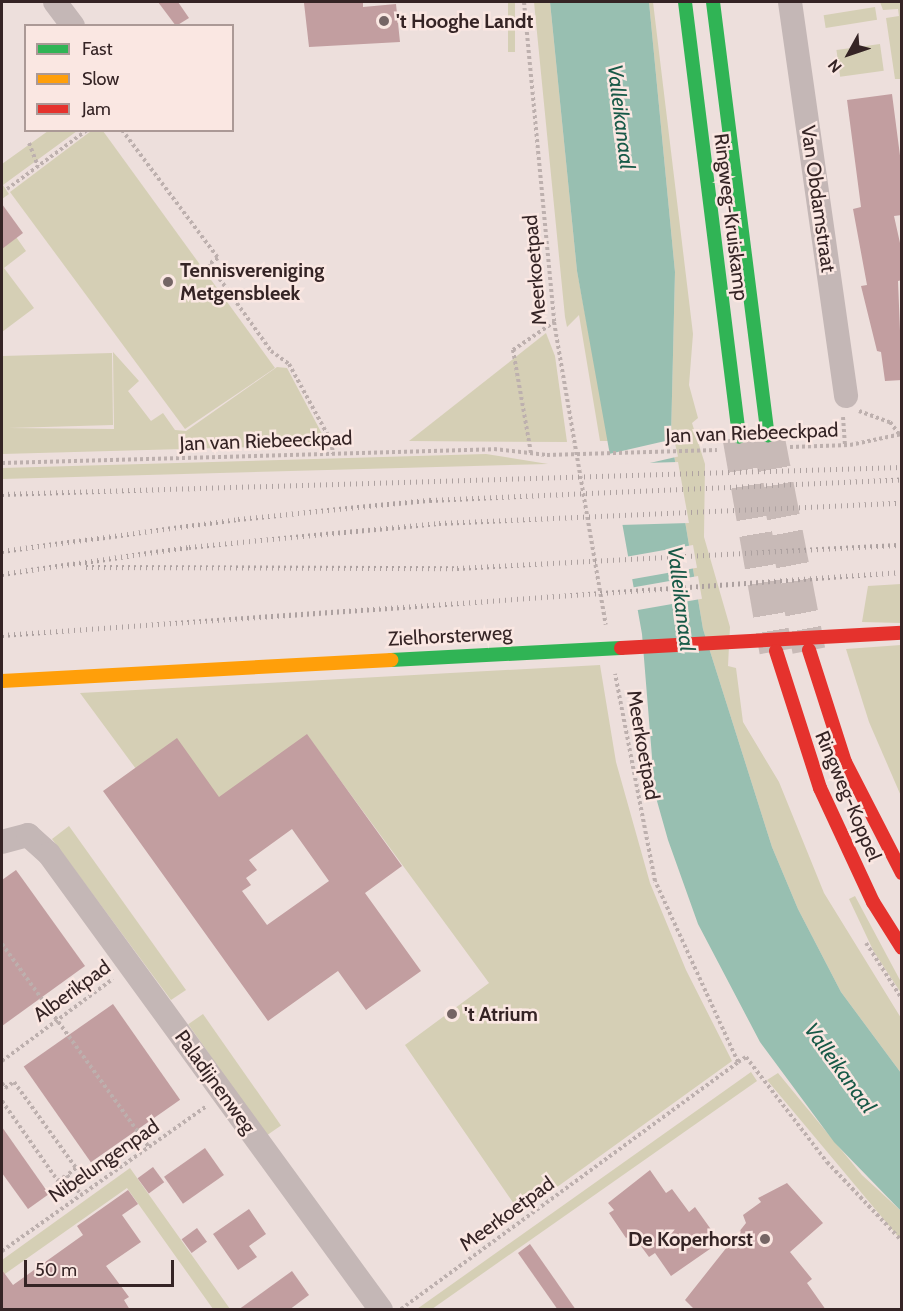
<!DOCTYPE html>
<style>
body{margin:0}
#map{position:relative;width:903px;height:1311px;overflow:hidden;background:#eddfdc;font-family:Cabin,sans-serif}
div>[style]{position:absolute}
[style*='--x']{left:calc(var(--x)*1px);top:calc(var(--y)*1px);width:calc(var(--w)*1px);rotate:calc(var(--a)*1deg)}
.green>*{inset:0;background:#d5cfb5;transform-origin:0 0}
.water>*{inset:0;background:#98bfb1}
.pier>*{inset:0;background:#eddfdc;transform-origin:0 0}
.building>*{inset:0;background:#c29ea0;transform-origin:0 0}
.primary-tunnel>*{height:33px;margin-top:-16.5px;transform-origin:0;background:repeating-linear-gradient(90deg,#c8bab7 0 33px,transparent 0 49px)}
.path>*{height:4px;margin-top:-2px;transform-origin:0;background:repeating-linear-gradient(90deg,#bdb0ae 0 3px,transparent 0 6px)}
.street>*{height:24px;margin:-12px;padding:0 12px;transform-origin:12px;border-radius:12px;background:#c4b7b6}
.fast>*{height:14px;margin:-7px;padding:0 7px;transform-origin:7px;border-radius:7px;background:#30b455}
.slow>*{height:14px;margin:-7px;padding:0 7px;transform-origin:7px;border-radius:7px;background:#ff9f0a}
.jam>*{height:14px;margin:-7px;padding:0 7px;transform-origin:7px;border-radius:7px;background:#e5322d}
.rail>*{height:4.5px;margin-top:-2.25px;transform-origin:0;background:repeating-linear-gradient(90deg,#ada1a0 0 1.5px,transparent 0 6px)}
.dots>*{width:16px;height:16px;translate:-50% -50%;box-sizing:border-box;border:3px solid #fae7e2;border-radius:50%}
span{translate:-50% -50%;white-space:nowrap;text-align:center;line-height:1.15;-webkit-text-stroke:5px #fae7e2;paint-order:stroke}
.poi-label{font-size:20px;color:#352425;font-weight:700}
.left{translate:0 -50%;text-align:left}
.right{translate:-100% -50%;text-align:right}
.street-label{font-size:20px;color:#352425}
.water-label{font-size:21px;color:#175947;font-style:italic}
.frame{position:absolute;inset:0;border:3px solid #352425;pointer-events:none}
.legend{position:absolute;left:24px;top:24px;width:210px;height:108px;box-sizing:border-box;background:#fae7e2;border:2px solid #ab9996;margin:0;padding:8px 10px;list-style:none;font-size:18px;color:#352425}
.legend li{display:flex;align-items:center;gap:12px;height:30px}
.legend b{width:30px;border:2px solid #ab9996}
.north{position:absolute;left:819px;top:24px;width:60px;height:60px;-webkit-text-stroke:4px #fae7e2;paint-order:stroke;rotate:230deg;font-size:16px;font-weight:700;line-height:24px;text-align:center;color:#352425}
.north::after{content:'';display:block;margin:auto;width:21px;height:27px;background:#352425;clip-path:polygon(50% 0,100% 100%,50% 72%,0 100%)}
.scale{position:absolute;left:24px;top:1260px;width:150px;height:27px;box-sizing:border-box;border:3px solid #352425;border-top:0;padding-left:8px;font-size:18px;line-height:21px;white-space:nowrap;color:#352425;-webkit-text-stroke:4px #fae7e2;paint-order:stroke}
</style>
<div id="map">
<div class="green">
<div style="left:508px;top:2px;width:7px;height:50px"></div>
<div style="clip-path:polygon(534px 2px,550px 2px,577px 271px,609px 441px,600px 441px,579px 315px,567px 327px,565px 317px)"></div>
<div style="clip-path:polygon(649px 2px,653px 2px,693px 334px,689px 385px,698px 418px,692px 423px,705px 464px,704px 537px,730px 627px,728px 666px,736px 668px,743px 722px,779px 782px,824px 893px,901px 1018px,901px 1073px,841px 992px,798px 909px,772px 847px,703px 629px,671px 437px,675px 272px)"></div>
<div style="clip-path:polygon(880px 2px,901px 2px,901px 79px,895px 79px,886px 18px,899px 16px,898px 9px,883px 10px)"></div>
<div style="left:875px;top:7px;width:13px;height:52px;rotate:81deg"></div>
<div style="left:880px;top:44px;width:27px;height:44px;rotate:82deg"></div>
<div style="clip-path:polygon(48px 131px,77px 131px,3px 185px,9px 194px,2px 199px,2px 164px)"></div>
<div style="clip-path:polygon(91px 131px,103px 131px,275px 368px,185px 429px,10px 192px)"></div>
<div style="clip-path:polygon(2px 217px,26px 251px,4px 268px,34px 308px,2px 332px)"></div>
<div style="clip-path:polygon(546px 333px,555px 356px,567px 442px,409px 441px)"></div>
<div style="clip-path:polygon(113px 352px,139px 381px,128px 391px,151px 421px,163px 413px,175px 430px,186px 431px,277px 367px,287px 368px,328px 445px,2px 454px,2px 356px,112px 353px,113px 425px,9px 428px,114px 429px)"></div>
<div style="clip-path:polygon(486px 454px,548px 464px,2px 479px,2px 468px)"></div>
<div style="clip-path:polygon(901px 584px,901px 623px,862px 622px,868px 586px)"></div>
<div style="clip-path:polygon(901px 645px,901px 796px,869px 722px,846px 649px)"></div>
<div style="clip-path:polygon(600px 665px,616px 762px,650px 883px,686px 970px,732px 1061px,539px 1200px,533px 1190px,514px 1204px,405px 1045px,489px 983px,310px 739px,181px 830px,80px 693px)"></div>
<div style="clip-path:polygon(69px 826px,186px 990px,171px 1000px,52px 839px)"></div>
<div style="clip-path:polygon(855px 896px,901px 982px,901px 993px,874px 952px,849px 899px)"></div>
<div style="left:203px;top:1014px;width:136px;height:18px;rotate:55deg"></div>
<div style="clip-path:polygon(751px 1072px,757px 1081px,432px 1309px,417px 1309px)"></div>
<div style="clip-path:polygon(778px 1073px,862px 1175px,901px 1211px,901px 1240px,767px 1080px)"></div>
<div style="clip-path:polygon(130px 1168px,230px 1309px,213px 1309px,127px 1188px,2px 1276px,2px 1260px)"></div>
</div>
<div class="water">
<div style="clip-path:polygon(550px 2px,649px 2px,675px 272px,671px 437px,703px 629px,772px 847px,798px 909px,841px 992px,901px 1073px,901px 1211px,834px 1142px,760px 1042px,698px 924px,668px 840px,655px 794px,642px 634px,577px 271px)"></div>
</div>
<div class="pier">
<div style="left:674px;top:439px;width:18px;height:68px;rotate:77deg"></div>
<div style="clip-path:polygon(678px 462px,689px 523px,620px 525px,610px 464px)"></div>
<div style="left:693px;top:545px;width:23px;height:69px;rotate:80deg"></div>
<div style="left:698px;top:576px;width:23px;height:68px;rotate:80deg"></div>
</div>
<div class="building">
<div style="clip-path:polygon(158px 2px,178px 2px,189px 18px,176px 26px)"></div>
<div style="clip-path:polygon(363px 2px,363px 7px,396px 4px,400px 42px,309px 47px,304px 3px)"></div>
<div style="clip-path:polygon(892px 94px,902px 171px,902px 215px,894px 216px,902px 252px,902px 280px,898px 281px,902px 380px,885px 381px,881px 352px,877px 351px,861px 286px,867px 285px,853px 209px,861px 207px,847px 100px)"></div>
<div style="clip-path:polygon(2px 204px,23px 233px,2px 249px)"></div>
<div style="clip-path:polygon(evenodd,307px 734px,402px 866px,365px 893px,421px 971px,366px 1010px,338px 971px,268px 1021px,103px 791px,177px 738px,219px 797px,307px 734px,292px 829px,329px 881px,267px 925px,242px 891px,251px 885px,246px 878px,257px 870px,249px 860px,292px 829px)"></div>
<div style="clip-path:polygon(16px 870px,85px 966px,2px 1026px,2px 880px)"></div>
<div style="left:113px;top:1004px;width:117px;height:109px;rotate:55deg"></div>
<div style="clip-path:polygon(2px 1127px,49px 1194px,28px 1209px,2px 1173px)"></div>
<div style="left:205px;top:1148px;width:33px;height:50px;rotate:55deg"></div>
<div style="left:153px;top:1167px;width:19px;height:19px;rotate:54deg"></div>
<div style="clip-path:polygon(650px 1170px,666px 1193px,672px 1189px,689px 1212px,695px 1207px,720px 1242px,671px 1276px,655px 1253px,649px 1257px,632px 1234px,626px 1238px,609px 1213px,614px 1210px,608px 1203px)"></div>
<div style="clip-path:polygon(787px 1183px,823px 1223px,790px 1252px,812px 1279px,807px 1283px,826px 1310px,695px 1310px,685px 1300px,746px 1223px,743px 1215px,761px 1202px,758px 1198px)"></div>
<div style="clip-path:polygon(128px 1190px,138px 1204px,122px 1215px,141px 1242px,106px 1266px,129px 1297px,124px 1300px,130px 1310px,2px 1310px,2px 1270px,13px 1285px,83px 1235px,77px 1226px)"></div>
<div style="clip-path:polygon(249px 1209px,266px 1234px,249px 1246px,257px 1257px,238px 1270px,213px 1234px)"></div>
<div style="left:197px;top:1228px;width:17px;height:19px;rotate:54deg"></div>
<div style="clip-path:polygon(530px 1244px,551px 1274px,576px 1310px,558px 1310px,518px 1253px)"></div>
<div style="clip-path:polygon(292px 1271px,309px 1295px,289px 1310px,238px 1310px)"></div>
</div>
<div class="primary-tunnel">
<div style="--x:768;--y:436;--w:218;--a:79.2"></div>
<div style="--x:739;--y:437;--w:217;--a:80.2"></div>
</div>
<div class="path">
<div style="--x:524;--y:2;--w:321;--a:84.6"></div>
<div style="--x:554;--y:322;--w:307;--a:80.3"></div>
<div style="--x:122;--y:130;--w:160;--a:53.1"></div>
<div style="--x:218;--y:258;--w:11;--a:146"></div>
<div style="--x:209;--y:264;--w:107;--a:54.5"></div>
<div style="--x:271;--y:351;--w:22;--a:36"></div>
<div style="--x:289;--y:364;--w:88;--a:61.4"></div>
<div style="--x:331;--y:441;--w:13;--a:81"></div>
<div style="--x:29;--y:143;--w:25;--a:69"></div>
<div style="--x:7;--y:189;--w:99;--a:-36.4"></div>
<div style="--x:859;--y:411;--w:33;--a:20"></div>
<div style="--x:890;--y:422;--w:15;--a:53"></div>
<div style="--x:843;--y:417;--w:28;--a:86"></div>
<div style="--x:790;--y:447;--w:60;--a:-1.9"></div>
<div style="--x:850;--y:445;--w:53;--a:-11.9"></div>
<div style="--x:531;--y:453;--w:105;--a:-99.9"></div>
<div style="--x:513;--y:350;--w:50;--a:-34.3"></div>
<div style="--x:2;--y:463;--w:492;--a:-1.6"></div>
<div style="--x:494;--y:449;--w:53;--a:6.5"></div>
<div style="--x:547;--y:455;--w:170;--a:-1.7"></div>
<div style="--x:866;--y:943;--w:67;--a:57.3"></div>
<div style="--x:2;--y:944;--w:251;--a:54.1"></div>
<div style="--x:2;--y:1061;--w:138;--a:-36.5"></div>
<div style="--x:738;--y:1062;--w:9;--a:-32"></div>
<div style="--x:746;--y:1057;--w:133;--a:52.4"></div>
<div style="--x:827;--y:1162;--w:109;--a:46.5"></div>
<div style="--x:2;--y:1083;--w:6;--a:59"></div>
<div style="--x:5;--y:1088;--w:11;--a:-34"></div>
<div style="--x:14;--y:1082;--w:106;--a:54.2"></div>
<div style="--x:76;--y:1168;--w:11;--a:142"></div>
<div style="--x:67;--y:1175;--w:24;--a:55"></div>
<div style="--x:2;--y:1101;--w:98;--a:55"></div>
<div style="--x:58;--y:1181;--w:11;--a:-34"></div>
<div style="--x:2;--y:1251;--w:251;--a:-35.3"></div>
<div style="--x:401;--y:1309;--w:418;--a:-36.2"></div>
<div style="--x:738;--y:1062;--w:199;--a:-114.6"></div>
<div style="--x:655;--y:881;--w:211;--a:-100.9"></div>
</div>
<div class="street">
<div style="--x:55;--y:2;--w:30;--a:53"></div>
<div style="--x:790;--y:2;--w:398;--a:81.9"></div>
<div style="--x:2;--y:842;--w:27;--a:-15"></div>
<div style="--x:28;--y:835;--w:28;--a:42"></div>
<div style="--x:49;--y:854;--w:564;--a:53.94"></div>
</div>
<div class="fast">
<div style="--x:685;--y:2;--w:438;--a:82.9"></div>
<div style="--x:713;--y:2;--w:437;--a:82.8"></div>
<div style="--x:391;--y:660;--w:230;--a:-3"></div>
</div>
<div class="slow">
<div style="--x:2;--y:681;--w:390;--a:-3.1"></div>
</div>
<div class="jam">
<div style="--x:621;--y:648;--w:281;--a:-3.1"></div>
<div style="--x:809;--y:650;--w:118;--a:72.2"></div>
<div style="--x:845;--y:762;--w:125;--a:62.8"></div>
<div style="--x:776;--y:651;--w:144;--a:72.2"></div>
<div style="--x:820;--y:788;--w:126;--a:65.1"></div>
<div style="--x:873;--y:902;--w:54;--a:57.8"></div>
</div>
<div class="rail">
<div style="--x:2;--y:494;--w:900;--a:-1.72"></div>
<div style="--x:2;--y:551;--w:238;--a:-7.7"></div>
<div style="--x:238;--y:519;--w:193;--a:-5.7"></div>
<div style="--x:430;--y:500;--w:472;--a:-2.5"></div>
<div style="--x:86;--y:567;--w:371;--a:0.2"></div>
<div style="--x:457;--y:568;--w:446;--a:-3"></div>
<div style="--x:2;--y:574;--w:189;--a:-8.2"></div>
<div style="--x:189;--y:547;--w:251;--a:-5.5"></div>
<div style="--x:439;--y:523;--w:463;--a:-2.5"></div>
<div style="--x:2;--y:635;--w:902;--a:-4"></div>
</div>
<div class="dots">
<div style="left:384px;top:21px;background:#756565"></div>
<div style="left:168px;top:282px;background:#756565"></div>
<div style="left:452px;top:1014px;background:#756565"></div>
<div style="left:765px;top:1239px;background:#756565"></div>
</div>
<div class="poi-label">
<span class="left" style="left:396px;top:21px">'t Hooghe Landt</span>
<span class="left" style="left:180px;top:282px">Tennisvereniging<br>Metgensbleek</span>
<span class="left" style="left:464px;top:1014px">'t Atrium</span>
<span class="right" style="left:753px;top:1239px">De Koperhorst</span>
</div>
<div class="street-label">
<span style="left:818px;top:199px;rotate:82deg">Van Obdamstraat</span>
<span style="left:731px;top:217px;rotate:83deg">Ringweg-Kruiskamp</span>
<span style="left:535px;top:270px;rotate:-95deg">Meerkoetpad</span>
<span style="left:752px;top:433px;rotate:-2deg">Jan van Riebeeckpad</span>
<span style="left:266px;top:441px;rotate:-2deg">Jan van Riebeeckpad</span>
<span style="left:450px;top:636px;rotate:-3deg">Zielhorsterweg</span>
<span style="left:643px;top:745px;rotate:80deg">Meerkoetpad</span>
<span style="left:848px;top:796px;rotate:67deg">Ringweg-Koppel</span>
<span style="left:72px;top:991px;rotate:-36deg">Alberikpad</span>
<span style="left:215px;top:1082px;rotate:54deg">Paladijnenweg</span>
<span style="left:104px;top:1161px;rotate:-35deg">Nibelungenpad</span>
<span style="left:507px;top:1214px;rotate:-36deg">Meerkoetpad</span>
</div>
<div class="water-label">
<span style="left:621px;top:117px;rotate:83deg">Valleikanaal</span>
<span style="left:681px;top:599px;rotate:83deg">Valleikanaal</span>
<span style="left:840px;top:1068px;rotate:54deg">Valleikanaal</span>
</div>
<div class="frame"></div>
<ul class="legend">
<li><b style="height:8px;background:#30b455"></b>Fast</li>
<li><b style="height:8px;background:#ff9f0a"></b>Slow</li>
<li><b style="height:8px;background:#e5322d"></b>Jam</li>
</ul>
<div class="north">N</div>
<div class="scale">50 m</div>
</div>
